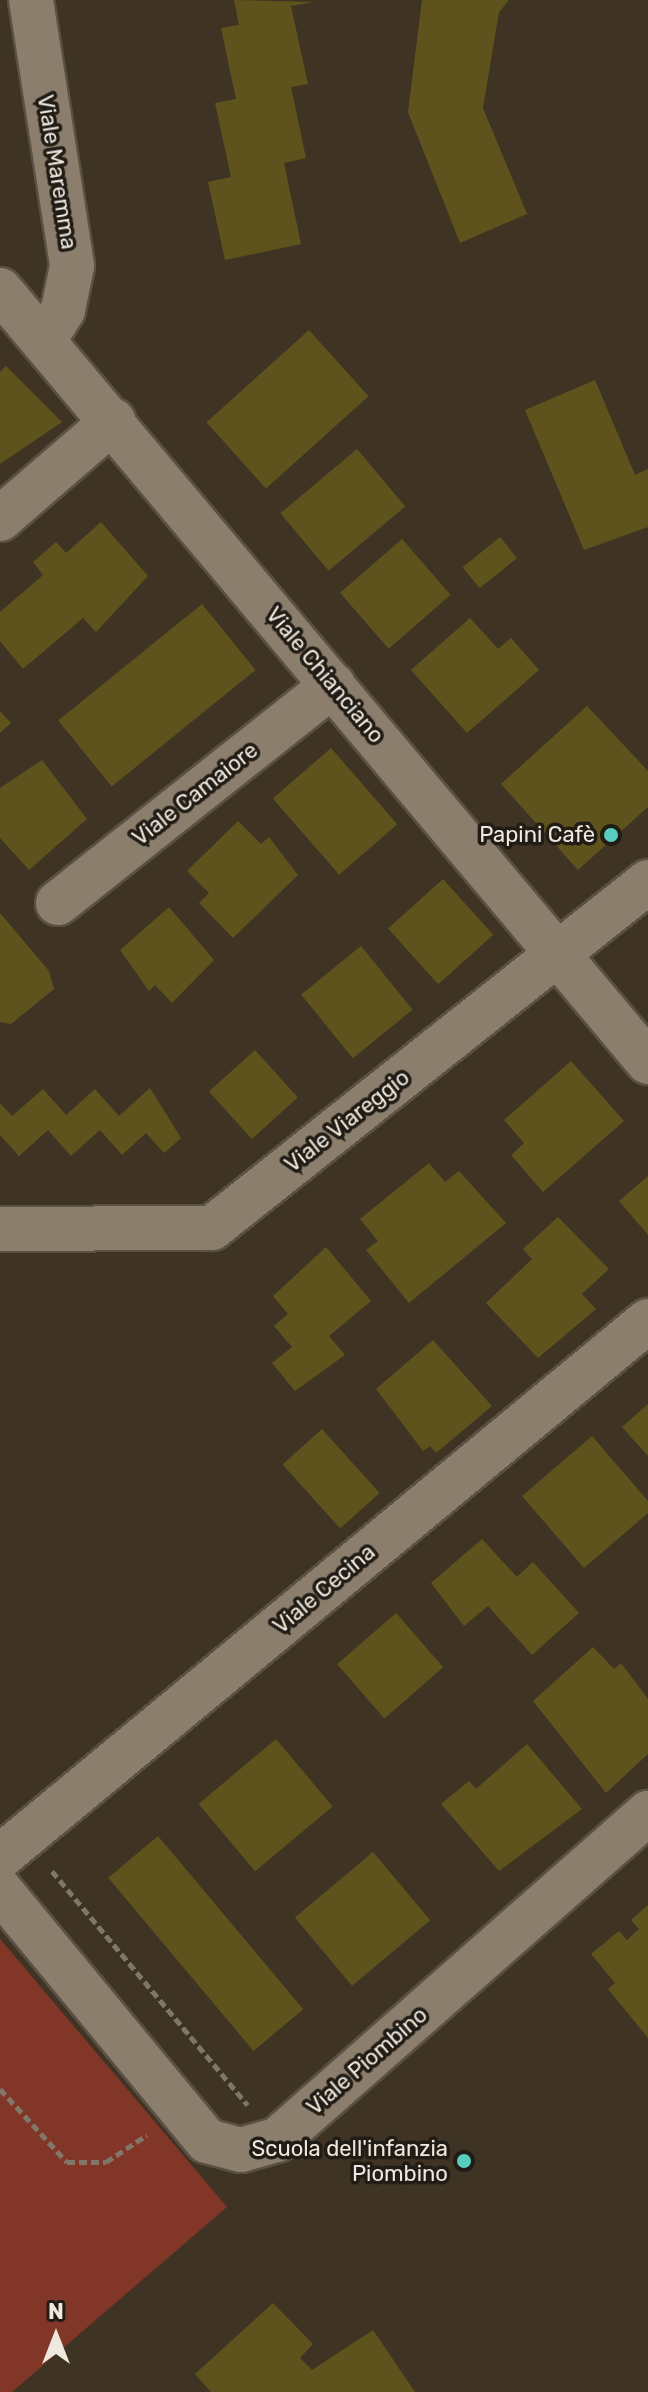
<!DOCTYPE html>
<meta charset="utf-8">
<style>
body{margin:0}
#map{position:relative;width:648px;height:2392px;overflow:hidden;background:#3f3424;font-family:Rubik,sans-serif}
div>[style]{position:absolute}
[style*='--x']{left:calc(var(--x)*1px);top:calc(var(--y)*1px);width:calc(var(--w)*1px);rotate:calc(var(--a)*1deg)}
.green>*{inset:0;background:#823628}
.building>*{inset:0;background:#5f531d;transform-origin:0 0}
.path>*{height:5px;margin-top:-2.5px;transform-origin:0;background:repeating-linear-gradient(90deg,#807769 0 8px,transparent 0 12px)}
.roads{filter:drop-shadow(2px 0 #5a5043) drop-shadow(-2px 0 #5a5043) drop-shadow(0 2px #5a5043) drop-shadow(0 -2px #5a5043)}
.street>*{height:44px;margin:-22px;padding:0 22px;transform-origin:22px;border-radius:22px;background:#8b7e6c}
.dots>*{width:22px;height:22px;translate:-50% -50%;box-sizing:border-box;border:4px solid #211c15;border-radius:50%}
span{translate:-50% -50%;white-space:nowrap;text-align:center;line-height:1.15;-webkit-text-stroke:7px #211c15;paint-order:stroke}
.street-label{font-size:22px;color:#efe8de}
.poi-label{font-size:22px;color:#efe8de}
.right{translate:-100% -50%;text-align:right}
.north{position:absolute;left:16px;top:2296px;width:80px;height:80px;-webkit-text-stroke:6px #211c15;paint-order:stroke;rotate:0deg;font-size:22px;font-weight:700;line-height:32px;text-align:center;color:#efe8de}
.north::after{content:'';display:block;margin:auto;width:28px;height:36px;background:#efe8de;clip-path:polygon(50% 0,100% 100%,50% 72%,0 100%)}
</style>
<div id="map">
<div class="green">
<div style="clip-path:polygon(0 1939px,227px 2207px,12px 2392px,0 2392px)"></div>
</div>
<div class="building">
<div style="clip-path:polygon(234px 0,314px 2px,291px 6px,308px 84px,291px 87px,306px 158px,284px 163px,301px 244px,225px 260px,208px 182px,231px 177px,215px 103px,236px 99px,221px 28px,239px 25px)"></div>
<div style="clip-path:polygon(422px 0,509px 0,499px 12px,483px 108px,527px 214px,460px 243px,408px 112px)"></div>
<div style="left:309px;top:330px;width:89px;height:138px;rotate:48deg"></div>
<div style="clip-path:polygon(6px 366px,62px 422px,0 464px,0 372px)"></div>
<div style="clip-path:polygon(595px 380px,635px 475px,648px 469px,648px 527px,584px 550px,525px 410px)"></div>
<div style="left:357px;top:449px;width:75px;height:100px;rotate:50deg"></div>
<div style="clip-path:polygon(101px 522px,148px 576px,96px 632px,83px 618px,23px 669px,0 641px,0 612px,43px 575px,33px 562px,56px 542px,66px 553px)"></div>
<div style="left:500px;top:537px;width:27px;height:48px;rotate:51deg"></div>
<div style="left:402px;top:539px;width:74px;height:82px;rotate:49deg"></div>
<div style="left:202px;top:604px;width:85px;height:185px;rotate:51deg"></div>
<div style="clip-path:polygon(470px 618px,498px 649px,511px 638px,539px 670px,467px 733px,411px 670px)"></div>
<div style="clip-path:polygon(587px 706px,648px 771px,648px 807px,578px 870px,501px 784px)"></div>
<div style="clip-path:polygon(0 711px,11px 723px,0 733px)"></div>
<div style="left:331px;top:748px;width:101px;height:77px;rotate:49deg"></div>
<div style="clip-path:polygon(42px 760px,87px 819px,29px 870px,0 838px,0 788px)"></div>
<div style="clip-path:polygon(238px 821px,261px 844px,269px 837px,298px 875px,233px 938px,199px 903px,209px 893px,187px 871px)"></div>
<div style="left:443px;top:879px;width:75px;height:74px;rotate:48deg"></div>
<div style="clip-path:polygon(169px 907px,214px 960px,172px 1003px,155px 985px,149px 991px,120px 950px)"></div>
<div style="clip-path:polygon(0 913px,49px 971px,54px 989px,11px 1024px,0 1022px)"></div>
<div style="left:361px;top:946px;width:82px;height:77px;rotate:51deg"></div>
<div style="left:255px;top:1050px;width:64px;height:62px;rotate:48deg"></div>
<div style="clip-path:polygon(571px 1061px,624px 1121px,543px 1192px,511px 1155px,524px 1143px,504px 1120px)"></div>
<div style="clip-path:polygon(150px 1088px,181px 1138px,164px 1153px,146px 1133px,122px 1155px,100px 1130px,71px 1156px,48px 1130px,19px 1156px,0 1135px,0 1103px,12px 1116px,43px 1089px,66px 1115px,95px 1089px,119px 1116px)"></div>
<div style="clip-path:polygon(429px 1163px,445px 1182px,459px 1171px,506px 1223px,409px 1303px,366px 1250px,378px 1241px,360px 1219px)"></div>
<div style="clip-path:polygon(648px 1176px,648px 1235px,619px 1201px)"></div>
<div style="clip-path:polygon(558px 1217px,609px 1269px,582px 1294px,596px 1309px,538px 1358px,486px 1303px,532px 1259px,523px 1249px)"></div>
<div style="clip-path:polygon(326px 1247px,371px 1301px,329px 1336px,345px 1355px,295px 1391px,272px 1363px,292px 1347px,274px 1326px,288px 1314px,273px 1296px)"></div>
<div style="clip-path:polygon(433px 1340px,492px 1406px,436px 1453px,430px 1446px,423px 1451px,376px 1389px)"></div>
<div style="clip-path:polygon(648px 1404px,648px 1456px,622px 1427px)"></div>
<div style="left:322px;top:1429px;width:86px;height:53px;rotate:48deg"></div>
<div style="clip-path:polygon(592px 1436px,648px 1501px,648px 1513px,584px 1568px,522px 1496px)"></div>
<div style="clip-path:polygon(482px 1539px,517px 1577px,533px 1562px,579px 1613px,532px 1655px,488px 1606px,464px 1626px,431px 1583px)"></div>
<div style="left:396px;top:1613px;width:72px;height:78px;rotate:49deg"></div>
<div style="clip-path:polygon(593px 1647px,614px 1669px,621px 1663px,648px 1699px,648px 1754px,606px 1793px,533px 1701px)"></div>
<div style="left:276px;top:1739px;width:88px;height:101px;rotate:50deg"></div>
<div style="clip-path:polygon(527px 1744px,582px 1809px,499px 1871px,441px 1804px,469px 1781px,476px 1789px)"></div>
<div style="left:158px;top:1836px;width:226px;height:65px;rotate:50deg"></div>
<div style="left:373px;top:1852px;width:89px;height:102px;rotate:50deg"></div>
<div style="clip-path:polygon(648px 1905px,648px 2038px,608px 1989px,615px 1983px,591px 1954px,619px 1931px,627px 1940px,639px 1929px,631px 1920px)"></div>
<div style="clip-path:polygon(273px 2303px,313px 2344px,300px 2358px,312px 2370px,373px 2330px,415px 2392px,211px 2392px,195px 2374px)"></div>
</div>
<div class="path">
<div style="--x:52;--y:1871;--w:305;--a:50.1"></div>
<div style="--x:0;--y:2089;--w:99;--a:47.5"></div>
<div style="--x:67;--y:2162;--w:39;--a:0"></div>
<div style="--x:106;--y:2162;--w:49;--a:-33.4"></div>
</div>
<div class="roads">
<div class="street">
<div style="--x:31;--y:0;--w:269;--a:81.2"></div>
<div style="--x:72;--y:266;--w:45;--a:101.6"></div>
<div style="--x:63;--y:310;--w:34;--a:122"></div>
<div style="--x:0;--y:290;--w:1008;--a:49.99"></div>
<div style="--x:0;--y:519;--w:150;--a:-40.9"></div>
<div style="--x:58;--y:903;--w:351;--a:-38.4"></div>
<div style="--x:0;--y:1229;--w:212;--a:-0.3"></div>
<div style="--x:212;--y:1228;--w:557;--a:-38.43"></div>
<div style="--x:0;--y:1857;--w:841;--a:-39.6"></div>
<div style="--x:0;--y:1890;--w:325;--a:50.5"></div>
<div style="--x:207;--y:2141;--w:35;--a:15"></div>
<div style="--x:241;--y:2150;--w:37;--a:-16"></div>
<div style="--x:277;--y:2140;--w:495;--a:-41.4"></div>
</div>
</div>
<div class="dots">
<div style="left:611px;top:835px;background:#59cebf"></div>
<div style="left:464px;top:2161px;background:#59cebf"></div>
</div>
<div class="street-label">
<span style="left:57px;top:172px;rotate:81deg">Viale Maremma</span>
<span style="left:325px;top:675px;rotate:50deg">Viale Chianciano</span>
<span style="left:195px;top:794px;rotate:-38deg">Viale Camaiore</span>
<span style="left:347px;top:1121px;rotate:-38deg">Viale Viareggio</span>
<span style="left:324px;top:1589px;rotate:-40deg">Viale Cecina</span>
<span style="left:367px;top:2061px;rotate:-41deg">Viale Piombino</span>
</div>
<div class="poi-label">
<span class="right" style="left:595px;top:835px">Papini Cafè</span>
<span class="right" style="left:448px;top:2161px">Scuola dell'infanzia<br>Piombino</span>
</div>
<div class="north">N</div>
</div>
